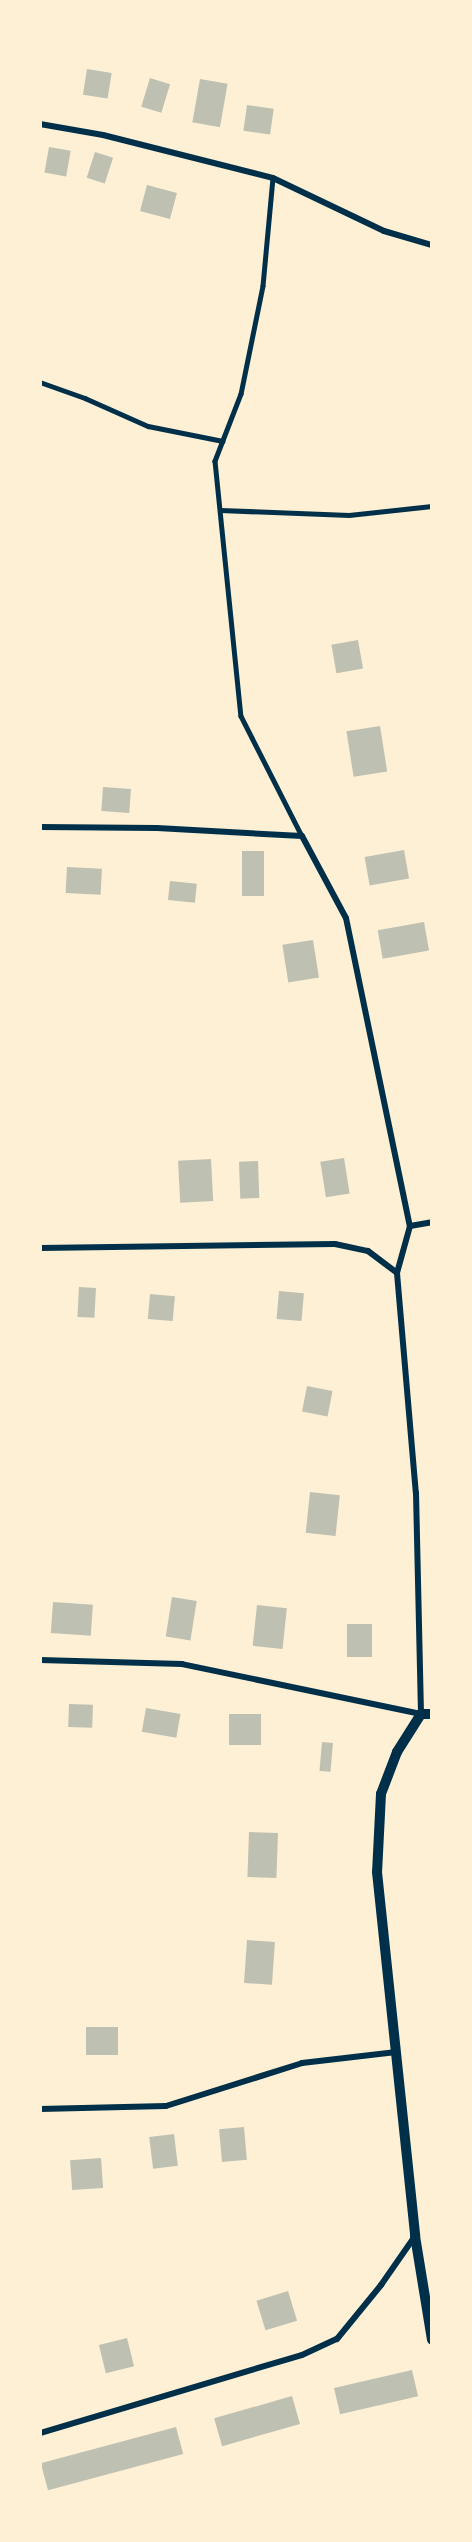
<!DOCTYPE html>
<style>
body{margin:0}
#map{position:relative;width:472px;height:2542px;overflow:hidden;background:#fdf0d5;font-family:"Alegreya Sans",sans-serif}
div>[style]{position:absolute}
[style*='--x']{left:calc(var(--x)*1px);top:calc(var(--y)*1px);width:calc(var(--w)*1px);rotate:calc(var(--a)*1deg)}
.building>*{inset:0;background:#bec0b2;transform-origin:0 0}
.service>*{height:4.5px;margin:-2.25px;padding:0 2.25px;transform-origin:2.25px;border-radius:2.25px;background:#003049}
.minor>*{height:6px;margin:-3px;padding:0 3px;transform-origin:3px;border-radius:3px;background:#003049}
.tertiary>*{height:10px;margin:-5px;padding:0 5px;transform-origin:5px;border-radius:5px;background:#003049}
span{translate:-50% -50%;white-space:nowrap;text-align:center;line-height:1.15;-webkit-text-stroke:4.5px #fdf0d5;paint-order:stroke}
.frame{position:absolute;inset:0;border:42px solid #fdf0d5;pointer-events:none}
</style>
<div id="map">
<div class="building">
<div style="left:87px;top:69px;width:25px;height:26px;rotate:9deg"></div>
<div style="left:150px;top:78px;width:21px;height:30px;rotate:17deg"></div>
<div style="left:200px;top:79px;width:28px;height:44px;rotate:10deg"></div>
<div style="left:247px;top:105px;width:27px;height:26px;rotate:8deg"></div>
<div style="left:49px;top:147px;width:22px;height:26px;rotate:10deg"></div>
<div style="left:95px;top:152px;width:19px;height:27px;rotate:18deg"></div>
<div style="left:147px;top:185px;width:31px;height:27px;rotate:15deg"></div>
<div style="left:358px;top:640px;width:29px;height:27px;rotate:80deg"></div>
<div style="left:380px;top:726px;width:46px;height:34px;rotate:81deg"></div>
<div style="left:103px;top:787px;width:28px;height:24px;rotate:4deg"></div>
<div style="left:404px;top:850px;width:29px;height:40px;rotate:80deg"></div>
<div style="left:242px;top:851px;width:22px;height:45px"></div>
<div style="left:67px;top:867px;width:35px;height:26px;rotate:3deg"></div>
<div style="left:170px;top:881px;width:27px;height:19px;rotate:6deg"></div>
<div style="left:424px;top:922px;width:29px;height:47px;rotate:80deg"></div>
<div style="left:313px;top:940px;width:38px;height:31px;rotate:81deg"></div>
<div style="left:344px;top:1158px;width:36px;height:24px;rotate:81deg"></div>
<div style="left:211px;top:1159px;width:42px;height:33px;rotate:87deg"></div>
<div style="left:258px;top:1161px;width:37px;height:19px;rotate:88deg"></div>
<div style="left:79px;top:1287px;width:17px;height:30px;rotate:3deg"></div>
<div style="left:279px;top:1291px;width:25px;height:28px;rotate:5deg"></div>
<div style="left:150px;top:1294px;width:25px;height:25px;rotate:5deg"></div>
<div style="left:307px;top:1386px;width:26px;height:26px;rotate:11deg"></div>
<div style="left:310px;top:1492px;width:30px;height:41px;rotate:6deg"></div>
<div style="left:172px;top:1597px;width:25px;height:40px;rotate:9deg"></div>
<div style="left:53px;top:1602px;width:40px;height:31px;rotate:4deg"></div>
<div style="left:257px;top:1605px;width:30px;height:41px;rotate:6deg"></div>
<div style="left:347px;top:1624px;width:25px;height:33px"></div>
<div style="left:69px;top:1704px;width:24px;height:23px;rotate:2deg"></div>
<div style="left:146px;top:1708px;width:35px;height:24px;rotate:10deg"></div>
<div style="left:229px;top:1714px;width:32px;height:31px"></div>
<div style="left:322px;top:1742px;width:11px;height:29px;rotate:5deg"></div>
<div style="left:249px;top:1832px;width:29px;height:45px;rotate:2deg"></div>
<div style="left:247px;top:1940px;width:28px;height:43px;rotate:4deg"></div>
<div style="left:86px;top:2027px;width:32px;height:28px"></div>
<div style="left:244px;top:2127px;width:33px;height:25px;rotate:85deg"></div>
<div style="left:174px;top:2134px;width:32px;height:25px;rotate:83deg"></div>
<div style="left:101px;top:2158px;width:30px;height:31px;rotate:86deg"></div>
<div style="left:288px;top:2291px;width:31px;height:33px;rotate:73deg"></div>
<div style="left:127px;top:2338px;width:29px;height:29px;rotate:76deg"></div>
<div style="left:412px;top:2370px;width:27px;height:80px;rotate:77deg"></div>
<div style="left:292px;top:2396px;width:29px;height:81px;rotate:74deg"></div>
<div style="left:176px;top:2427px;width:28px;height:140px;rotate:75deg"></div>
</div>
<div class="service">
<div style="--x:273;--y:178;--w:108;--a:95.3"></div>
<div style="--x:263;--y:286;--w:110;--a:101.5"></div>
<div style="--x:241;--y:394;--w:72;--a:111.2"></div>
<div style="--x:215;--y:461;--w:256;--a:84.2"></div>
<div style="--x:241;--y:716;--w:135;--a:63.1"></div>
<div style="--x:40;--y:382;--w:48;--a:19.6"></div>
<div style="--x:85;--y:398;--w:69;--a:24"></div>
<div style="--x:148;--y:426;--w:76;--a:11.3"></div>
<div style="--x:220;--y:510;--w:129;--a:2.2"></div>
<div style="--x:349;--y:515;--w:83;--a:-6.2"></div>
</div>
<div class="minor">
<div style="--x:40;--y:124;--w:64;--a:9.9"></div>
<div style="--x:103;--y:135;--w:175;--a:14.2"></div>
<div style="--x:273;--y:178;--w:123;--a:25.5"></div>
<div style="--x:384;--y:231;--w:50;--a:16.3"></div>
<div style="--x:40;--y:827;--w:117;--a:0.5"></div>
<div style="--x:157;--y:828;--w:145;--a:3.2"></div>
<div style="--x:302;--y:836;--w:93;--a:61.8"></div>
<div style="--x:346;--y:918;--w:315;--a:78.3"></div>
<div style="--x:410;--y:1226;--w:49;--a:105.5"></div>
<div style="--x:397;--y:1273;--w:221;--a:85.1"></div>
<div style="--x:416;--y:1493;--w:221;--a:88.7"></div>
<div style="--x:421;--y:1714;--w:244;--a:-168.2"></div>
<div style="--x:182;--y:1664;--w:142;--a:-178.4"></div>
<div style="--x:410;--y:1226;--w:22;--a:-10"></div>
<div style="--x:40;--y:1248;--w:295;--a:-0.8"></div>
<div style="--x:335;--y:1244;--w:34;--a:12"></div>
<div style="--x:368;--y:1251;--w:36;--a:37"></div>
<div style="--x:40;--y:2109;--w:126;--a:-1.4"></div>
<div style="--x:166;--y:2106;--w:143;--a:-17.5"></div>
<div style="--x:302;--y:2063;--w:95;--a:-6.7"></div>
<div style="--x:40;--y:2433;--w:273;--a:-16.6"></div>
<div style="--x:302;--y:2355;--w:38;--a:-25"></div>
<div style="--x:337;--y:2339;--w:70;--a:-50.8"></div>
<div style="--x:381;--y:2285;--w:60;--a:-55.2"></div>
</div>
<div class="tertiary">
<div style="--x:432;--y:1714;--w:11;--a:180"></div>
<div style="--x:421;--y:1714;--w:45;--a:122.3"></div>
<div style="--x:397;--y:1752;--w:45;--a:110.9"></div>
<div style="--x:381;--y:1794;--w:78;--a:92.9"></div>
<div style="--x:377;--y:1872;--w:366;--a:84"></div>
<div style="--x:415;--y:2236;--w:105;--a:80.7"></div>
</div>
<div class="frame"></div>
</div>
